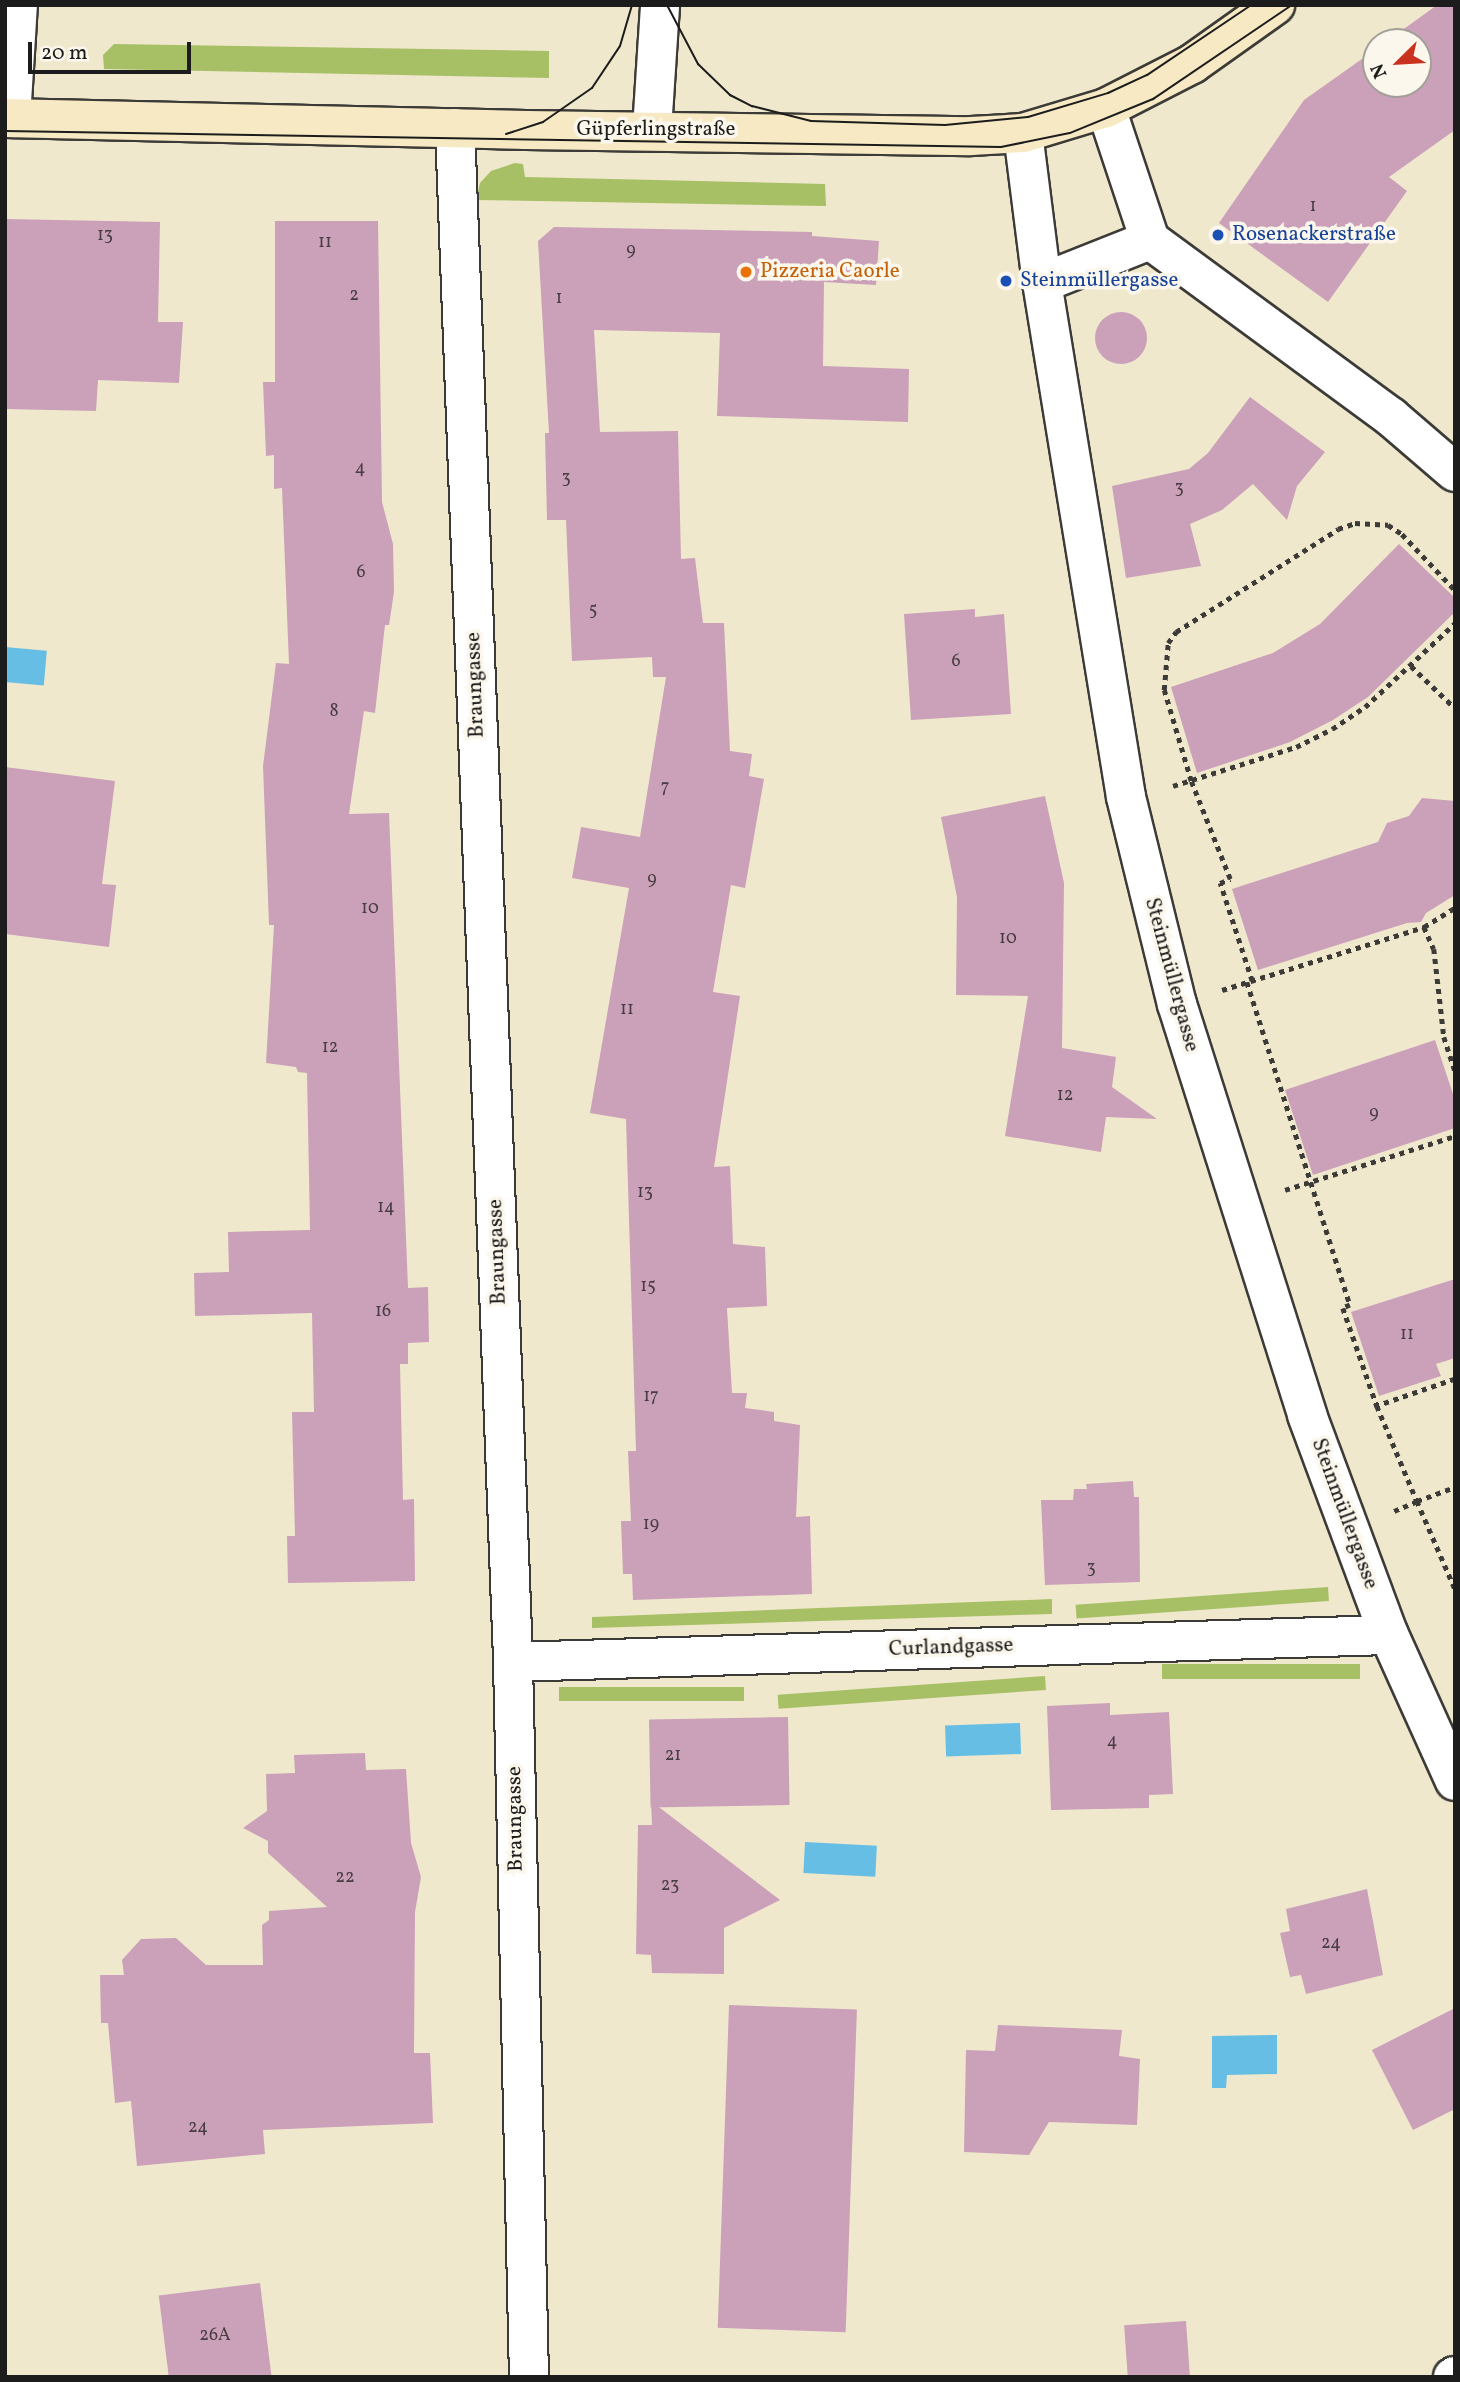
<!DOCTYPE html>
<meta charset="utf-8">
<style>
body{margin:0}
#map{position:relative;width:1460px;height:2382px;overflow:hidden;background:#f0e8cd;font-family:Vollkorn,serif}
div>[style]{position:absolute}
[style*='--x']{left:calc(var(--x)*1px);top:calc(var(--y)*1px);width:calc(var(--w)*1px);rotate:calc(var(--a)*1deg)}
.green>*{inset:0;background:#a7c066;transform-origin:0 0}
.water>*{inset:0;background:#67bee4;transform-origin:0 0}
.building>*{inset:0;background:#cba0b9;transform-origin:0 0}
.round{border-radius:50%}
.path>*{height:4.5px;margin-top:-2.25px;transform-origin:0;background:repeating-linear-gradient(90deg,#3c3b37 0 5px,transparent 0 10px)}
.roads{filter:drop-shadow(2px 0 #3c3b37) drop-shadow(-2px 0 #3c3b37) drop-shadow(0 2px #3c3b37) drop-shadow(0 -2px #3c3b37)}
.minor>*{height:38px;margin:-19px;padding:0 19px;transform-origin:19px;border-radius:19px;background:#fff}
.secondary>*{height:38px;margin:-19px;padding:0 19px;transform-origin:19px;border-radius:19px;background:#f6e9c3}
.tram>*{height:2px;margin:-1px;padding:0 1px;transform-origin:1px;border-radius:1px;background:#1c1c1c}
.dots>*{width:19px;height:19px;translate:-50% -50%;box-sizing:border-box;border:4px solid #fbf7ec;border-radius:50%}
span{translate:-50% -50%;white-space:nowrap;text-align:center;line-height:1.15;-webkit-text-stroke:7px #fbf7ec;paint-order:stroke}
.number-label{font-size:18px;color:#483d43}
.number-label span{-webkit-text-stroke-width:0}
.street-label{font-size:21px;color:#1c1c1c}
.transit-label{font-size:21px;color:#164399}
.left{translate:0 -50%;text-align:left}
.food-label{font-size:21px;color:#c56008}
.frame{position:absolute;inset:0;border:7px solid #1c1c1c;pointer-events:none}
.north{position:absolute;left:1362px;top:28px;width:70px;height:70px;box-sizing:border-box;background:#fbf7ec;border:2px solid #a29f99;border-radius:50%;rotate:246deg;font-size:19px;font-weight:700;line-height:28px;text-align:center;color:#1c1c1c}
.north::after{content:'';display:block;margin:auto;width:24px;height:32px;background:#c8321e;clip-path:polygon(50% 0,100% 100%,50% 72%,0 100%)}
.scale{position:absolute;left:28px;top:42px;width:163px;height:32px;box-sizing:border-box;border:4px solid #1c1c1c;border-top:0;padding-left:9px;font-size:21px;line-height:24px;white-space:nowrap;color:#1c1c1c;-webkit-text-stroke:5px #fbf7ec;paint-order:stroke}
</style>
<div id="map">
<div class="green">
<div style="clip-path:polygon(114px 44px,549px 51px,549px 78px,104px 69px,103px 55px)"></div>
<div style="clip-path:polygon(515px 163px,523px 164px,525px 177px,825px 184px,826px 206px,476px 200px,480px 183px,491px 171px)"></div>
<div style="left:1328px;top:1587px;width:14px;height:253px;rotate:86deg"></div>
<div style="clip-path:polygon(1052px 1599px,1052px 1614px,592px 1628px,592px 1617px)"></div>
<div style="left:1360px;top:1664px;width:15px;height:198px;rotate:90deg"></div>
<div style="left:1045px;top:1676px;width:14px;height:268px;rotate:86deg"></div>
<div style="left:744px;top:1687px;width:14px;height:185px;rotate:90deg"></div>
</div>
<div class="water">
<div style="left:5px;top:647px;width:42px;height:35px;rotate:5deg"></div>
<div style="left:1020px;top:1723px;width:31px;height:75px;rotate:88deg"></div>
<div style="left:805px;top:1842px;width:72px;height:31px;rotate:3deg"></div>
<div style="clip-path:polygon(1277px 2035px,1277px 2074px,1227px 2075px,1226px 2088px,1212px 2088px,1212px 2036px)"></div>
</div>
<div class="building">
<div style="clip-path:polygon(1437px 5px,1455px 5px,1455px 130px,1389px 177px,1407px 191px,1328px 302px,1219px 223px,1304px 100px,1376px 49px,1376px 84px,1418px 84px,1418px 42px,1386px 42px)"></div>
<div style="clip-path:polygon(5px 219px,160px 222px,158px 322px,183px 322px,179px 383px,98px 380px,96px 411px,5px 409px)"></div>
<div style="clip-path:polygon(275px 221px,378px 221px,382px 502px,393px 544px,394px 592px,389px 625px,385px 625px,375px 713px,364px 711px,349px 814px,389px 813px,408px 1288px,428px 1287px,429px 1342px,408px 1343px,408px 1364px,400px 1364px,403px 1500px,414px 1499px,415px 1581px,288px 1583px,287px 1536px,295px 1536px,292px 1412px,314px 1412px,312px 1313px,195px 1316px,194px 1273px,229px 1272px,228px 1232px,310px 1230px,307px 1073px,298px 1072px,296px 1067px,266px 1063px,274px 925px,269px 925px,263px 766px,276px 663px,289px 664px,282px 488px,274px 489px,274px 455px,266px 456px,263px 382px,275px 382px)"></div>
<div style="clip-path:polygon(554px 227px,812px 232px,812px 236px,879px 241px,876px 285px,824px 282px,823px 366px,909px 369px,908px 422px,717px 416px,720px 333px,594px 330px,600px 432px,678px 431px,681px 559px,695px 558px,703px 623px,724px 623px,730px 751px,752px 754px,749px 776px,764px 779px,745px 888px,731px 885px,713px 992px,740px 996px,714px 1167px,730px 1166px,733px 1244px,765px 1247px,767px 1306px,727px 1308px,732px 1393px,747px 1393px,745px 1408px,774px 1412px,774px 1421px,800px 1425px,796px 1517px,810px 1516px,812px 1594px,633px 1600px,632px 1574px,623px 1574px,621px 1521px,631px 1521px,628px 1451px,636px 1451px,626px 1119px,590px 1113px,629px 888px,572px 878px,581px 827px,640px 837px,666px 677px,653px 677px,652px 657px,572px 661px,566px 520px,547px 520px,545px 433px,549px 433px,538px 241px)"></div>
<div class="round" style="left:1095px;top:312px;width:52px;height:52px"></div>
<div style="clip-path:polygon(1250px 397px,1325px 452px,1297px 486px,1287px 520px,1253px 484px,1222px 510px,1190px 524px,1201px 566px,1126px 578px,1112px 486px,1189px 469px,1208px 453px)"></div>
<div style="clip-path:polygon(1399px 544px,1455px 598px,1455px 612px,1368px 697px,1333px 720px,1290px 742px,1197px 773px,1171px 687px,1273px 653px,1320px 624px)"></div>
<div style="clip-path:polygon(975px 609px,975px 617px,1004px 614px,1011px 714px,911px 720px,904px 614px)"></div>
<div style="clip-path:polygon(5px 767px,115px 781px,102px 884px,116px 885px,109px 947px,5px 934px)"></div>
<div style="clip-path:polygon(1045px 796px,1064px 883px,1062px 1048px,1116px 1057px,1112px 1087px,1157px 1119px,1106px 1117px,1101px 1152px,1005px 1136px,1028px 996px,956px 995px,957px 897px,941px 817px)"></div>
<div style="clip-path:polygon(1422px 798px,1455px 801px,1455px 895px,1426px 913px,1421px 922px,1407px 923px,1258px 970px,1232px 889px,1378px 842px,1387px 823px,1409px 816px)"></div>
<div style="clip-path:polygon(1435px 1040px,1455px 1100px,1455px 1128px,1313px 1175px,1285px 1090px)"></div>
<div style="clip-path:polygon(1455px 1279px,1455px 1358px,1436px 1364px,1441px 1376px,1379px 1396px,1351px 1312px)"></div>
<div style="clip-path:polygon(1133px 1481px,1134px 1497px,1139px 1497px,1140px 1582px,1045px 1585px,1041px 1500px,1073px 1500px,1074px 1489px,1087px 1489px,1086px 1484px)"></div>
<div style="clip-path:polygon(1110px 1703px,1110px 1715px,1169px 1712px,1173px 1794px,1149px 1795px,1149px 1808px,1051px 1810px,1047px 1706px)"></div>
<div style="left:788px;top:1717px;width:88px;height:139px;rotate:89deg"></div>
<div style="clip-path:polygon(365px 1753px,366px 1770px,406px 1769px,411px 1843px,421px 1877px,415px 1912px,414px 2053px,430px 2053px,433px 2123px,263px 2130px,265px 2154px,137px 2166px,131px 2101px,115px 2103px,108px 2023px,101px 2023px,100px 1975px,124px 1975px,122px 1960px,141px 1939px,176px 1938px,206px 1965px,263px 1965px,262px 1925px,269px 1920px,269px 1911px,327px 1907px,268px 1853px,268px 1841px,243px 1828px,267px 1811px,266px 1774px,295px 1773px,294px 1755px)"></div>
<div style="clip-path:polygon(651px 1801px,780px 1900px,724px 1928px,724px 1974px,652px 1973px,651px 1955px,636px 1954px,638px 1825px,652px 1825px)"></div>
<div style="clip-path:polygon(1367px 1889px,1383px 1975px,1306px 1994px,1301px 1975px,1290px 1977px,1280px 1933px,1290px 1931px,1286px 1909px)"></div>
<div style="left:729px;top:2005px;width:128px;height:323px;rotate:2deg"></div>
<div style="clip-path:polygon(1455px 2008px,1455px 2109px,1413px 2130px,1372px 2050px)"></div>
<div style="clip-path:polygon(998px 2025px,1122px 2030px,1119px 2056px,1140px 2059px,1137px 2125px,1049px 2122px,1029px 2155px,964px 2152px,966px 2050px,995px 2051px)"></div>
<div style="left:260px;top:2283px;width:95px;height:102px;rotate:83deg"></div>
<div style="left:1186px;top:2321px;width:56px;height:62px;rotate:86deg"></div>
</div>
<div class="path">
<div style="--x:1411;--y:666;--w:61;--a:43.7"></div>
<div style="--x:1173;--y:786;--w:129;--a:-17.6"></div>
<div style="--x:1296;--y:747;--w:40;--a:-26.6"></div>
<div style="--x:1332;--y:729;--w:40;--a:-34"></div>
<div style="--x:1365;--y:707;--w:123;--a:-43"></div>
<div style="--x:1424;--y:927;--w:24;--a:66"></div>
<div style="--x:1434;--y:949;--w:89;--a:83.5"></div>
<div style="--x:1444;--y:1037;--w:35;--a:72"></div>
<div style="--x:1252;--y:981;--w:103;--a:-108.1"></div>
<div style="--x:1220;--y:883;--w:11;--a:-22"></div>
<div style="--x:1230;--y:879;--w:105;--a:-111.7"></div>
<div style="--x:1191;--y:781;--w:95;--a:-106.5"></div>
<div style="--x:1164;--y:690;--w:47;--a:-85.1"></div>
<div style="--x:1168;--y:643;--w:14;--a:-54"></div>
<div style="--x:1176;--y:632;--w:192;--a:-32.4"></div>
<div style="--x:1338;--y:529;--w:18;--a:-19"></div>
<div style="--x:1355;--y:523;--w:33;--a:3"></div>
<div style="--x:1388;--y:525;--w:17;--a:33"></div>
<div style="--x:1402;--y:534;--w:77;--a:46.6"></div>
<div style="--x:1247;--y:982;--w:339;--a:72.3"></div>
<div style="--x:1350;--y:1305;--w:8;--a:157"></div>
<div style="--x:1343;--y:1308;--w:104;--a:70.9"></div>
<div style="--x:1222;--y:990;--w:212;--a:-17.3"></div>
<div style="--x:1424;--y:927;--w:36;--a:-32"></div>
<div style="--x:1285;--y:1190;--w:178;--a:-17.6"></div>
<div style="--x:1455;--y:1379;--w:83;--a:160.9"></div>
<div style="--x:1377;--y:1406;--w:103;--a:67.2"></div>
<div style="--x:1417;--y:1501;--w:40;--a:-20.2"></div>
<div style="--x:1394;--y:1511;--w:25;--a:-23"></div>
<div style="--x:1417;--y:1501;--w:96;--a:66.6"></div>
</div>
<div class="roads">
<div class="minor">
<div style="--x:1106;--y:108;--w:139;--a:71.6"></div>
<div style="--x:1150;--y:240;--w:299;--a:36.3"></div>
<div style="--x:1391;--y:417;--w:84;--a:40.7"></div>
<div style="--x:11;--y:118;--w:113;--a:-86.5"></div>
<div style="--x:455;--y:128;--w:1535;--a:87.83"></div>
<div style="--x:513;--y:1662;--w:715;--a:88.72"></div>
<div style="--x:652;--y:130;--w:125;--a:-86.3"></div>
<div style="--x:1023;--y:133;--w:144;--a:82.8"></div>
<div style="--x:1041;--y:276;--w:528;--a:80.73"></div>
<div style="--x:1126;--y:797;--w:213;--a:76.2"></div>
<div style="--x:1177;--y:1004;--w:431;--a:72.4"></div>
<div style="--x:1307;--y:1415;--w:235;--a:69.6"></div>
<div style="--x:1389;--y:1635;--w:160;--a:65.7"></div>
<div style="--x:1042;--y:283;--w:116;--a:-21.7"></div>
<div style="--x:513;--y:1662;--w:876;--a:-1.77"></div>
<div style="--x:1453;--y:2377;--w:2;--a:-27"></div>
</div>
<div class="secondary">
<div style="--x:5;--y:118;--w:521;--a:1.32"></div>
<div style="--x:526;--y:130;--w:445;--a:0.8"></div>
<div style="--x:971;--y:136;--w:52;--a:-3.3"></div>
<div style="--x:1023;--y:133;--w:87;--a:-16.8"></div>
<div style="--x:1106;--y:108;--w:97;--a:-27.1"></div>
<div style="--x:1192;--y:64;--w:102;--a:-35.4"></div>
</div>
</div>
<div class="tram">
<div style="--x:667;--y:5;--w:67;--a:62.3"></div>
<div style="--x:698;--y:64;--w:45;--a:44.1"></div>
<div style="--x:730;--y:95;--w:25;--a:27"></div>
<div style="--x:752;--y:106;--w:61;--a:14.3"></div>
<div style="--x:811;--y:121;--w:134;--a:1.7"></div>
<div style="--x:945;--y:125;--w:83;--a:-5.5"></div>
<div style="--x:1028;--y:117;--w:84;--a:-16.7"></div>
<div style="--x:1108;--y:93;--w:43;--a:-24.8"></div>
<div style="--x:1147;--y:75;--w:125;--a:-33.9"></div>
<div style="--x:5;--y:131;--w:996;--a:0.92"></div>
<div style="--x:1001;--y:147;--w:70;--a:-11.5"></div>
<div style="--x:1070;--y:133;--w:90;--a:-22.3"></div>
<div style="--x:1153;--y:99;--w:168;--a:-34.1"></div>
<div style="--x:506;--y:134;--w:39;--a:-18"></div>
<div style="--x:543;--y:122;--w:60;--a:-34.8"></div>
<div style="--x:592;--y:88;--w:50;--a:-56.3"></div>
<div style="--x:620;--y:46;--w:43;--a:-73.7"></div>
</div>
<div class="dots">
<div style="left:1218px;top:235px;background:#1a4fb4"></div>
<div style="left:746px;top:272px;background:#e8710a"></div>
<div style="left:1006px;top:281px;background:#1a4fb4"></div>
</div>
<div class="number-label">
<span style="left:1313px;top:207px">1</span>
<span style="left:105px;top:236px">13</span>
<span style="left:325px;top:243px">11</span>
<span style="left:631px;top:251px">9</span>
<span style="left:354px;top:296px">2</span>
<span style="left:559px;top:299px">1</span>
<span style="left:360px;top:469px">4</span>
<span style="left:566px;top:479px">3</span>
<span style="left:1179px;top:489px">3</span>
<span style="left:361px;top:573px">6</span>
<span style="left:593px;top:611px">5</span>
<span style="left:956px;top:662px">6</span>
<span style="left:334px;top:712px">8</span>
<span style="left:665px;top:788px">7</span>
<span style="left:652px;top:880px">9</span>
<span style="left:370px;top:909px">10</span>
<span style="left:1008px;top:939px">10</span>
<span style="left:627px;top:1010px">11</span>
<span style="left:330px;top:1048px">12</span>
<span style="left:1065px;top:1096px">12</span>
<span style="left:1374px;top:1114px">9</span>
<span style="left:645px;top:1193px">13</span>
<span style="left:386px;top:1208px">14</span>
<span style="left:648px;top:1287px">15</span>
<span style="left:383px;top:1312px">16</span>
<span style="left:1407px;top:1335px">11</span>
<span style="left:651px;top:1397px">17</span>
<span style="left:651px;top:1525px">19</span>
<span style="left:1091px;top:1569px">3</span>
<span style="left:1112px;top:1742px">4</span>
<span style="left:673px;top:1756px">21</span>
<span style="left:345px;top:1878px">22</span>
<span style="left:670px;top:1886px">23</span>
<span style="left:1331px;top:1944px">24</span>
<span style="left:198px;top:2128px">24</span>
<span style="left:215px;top:2336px">26A</span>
</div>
<div class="street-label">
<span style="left:656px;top:130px">Güpferlingstraße</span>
<span style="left:476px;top:685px;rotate:-92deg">Braungasse</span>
<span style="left:1171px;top:975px;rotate:75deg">Steinmüllergasse</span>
<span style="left:498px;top:1252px;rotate:-92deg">Braungasse</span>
<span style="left:1344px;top:1514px;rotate:70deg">Steinmüllergasse</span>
<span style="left:951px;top:1648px;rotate:-2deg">Curlandgasse</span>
<span style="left:516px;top:1819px;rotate:-91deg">Braungasse</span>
</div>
<div class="transit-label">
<span class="left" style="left:1232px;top:235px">Rosenackerstraße</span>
<span class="left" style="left:1020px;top:281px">Steinmüllergasse</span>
</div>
<div class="food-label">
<span class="left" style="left:760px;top:272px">Pizzeria Caorle</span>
</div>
<div class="frame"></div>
<div class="north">N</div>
<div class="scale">20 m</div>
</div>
